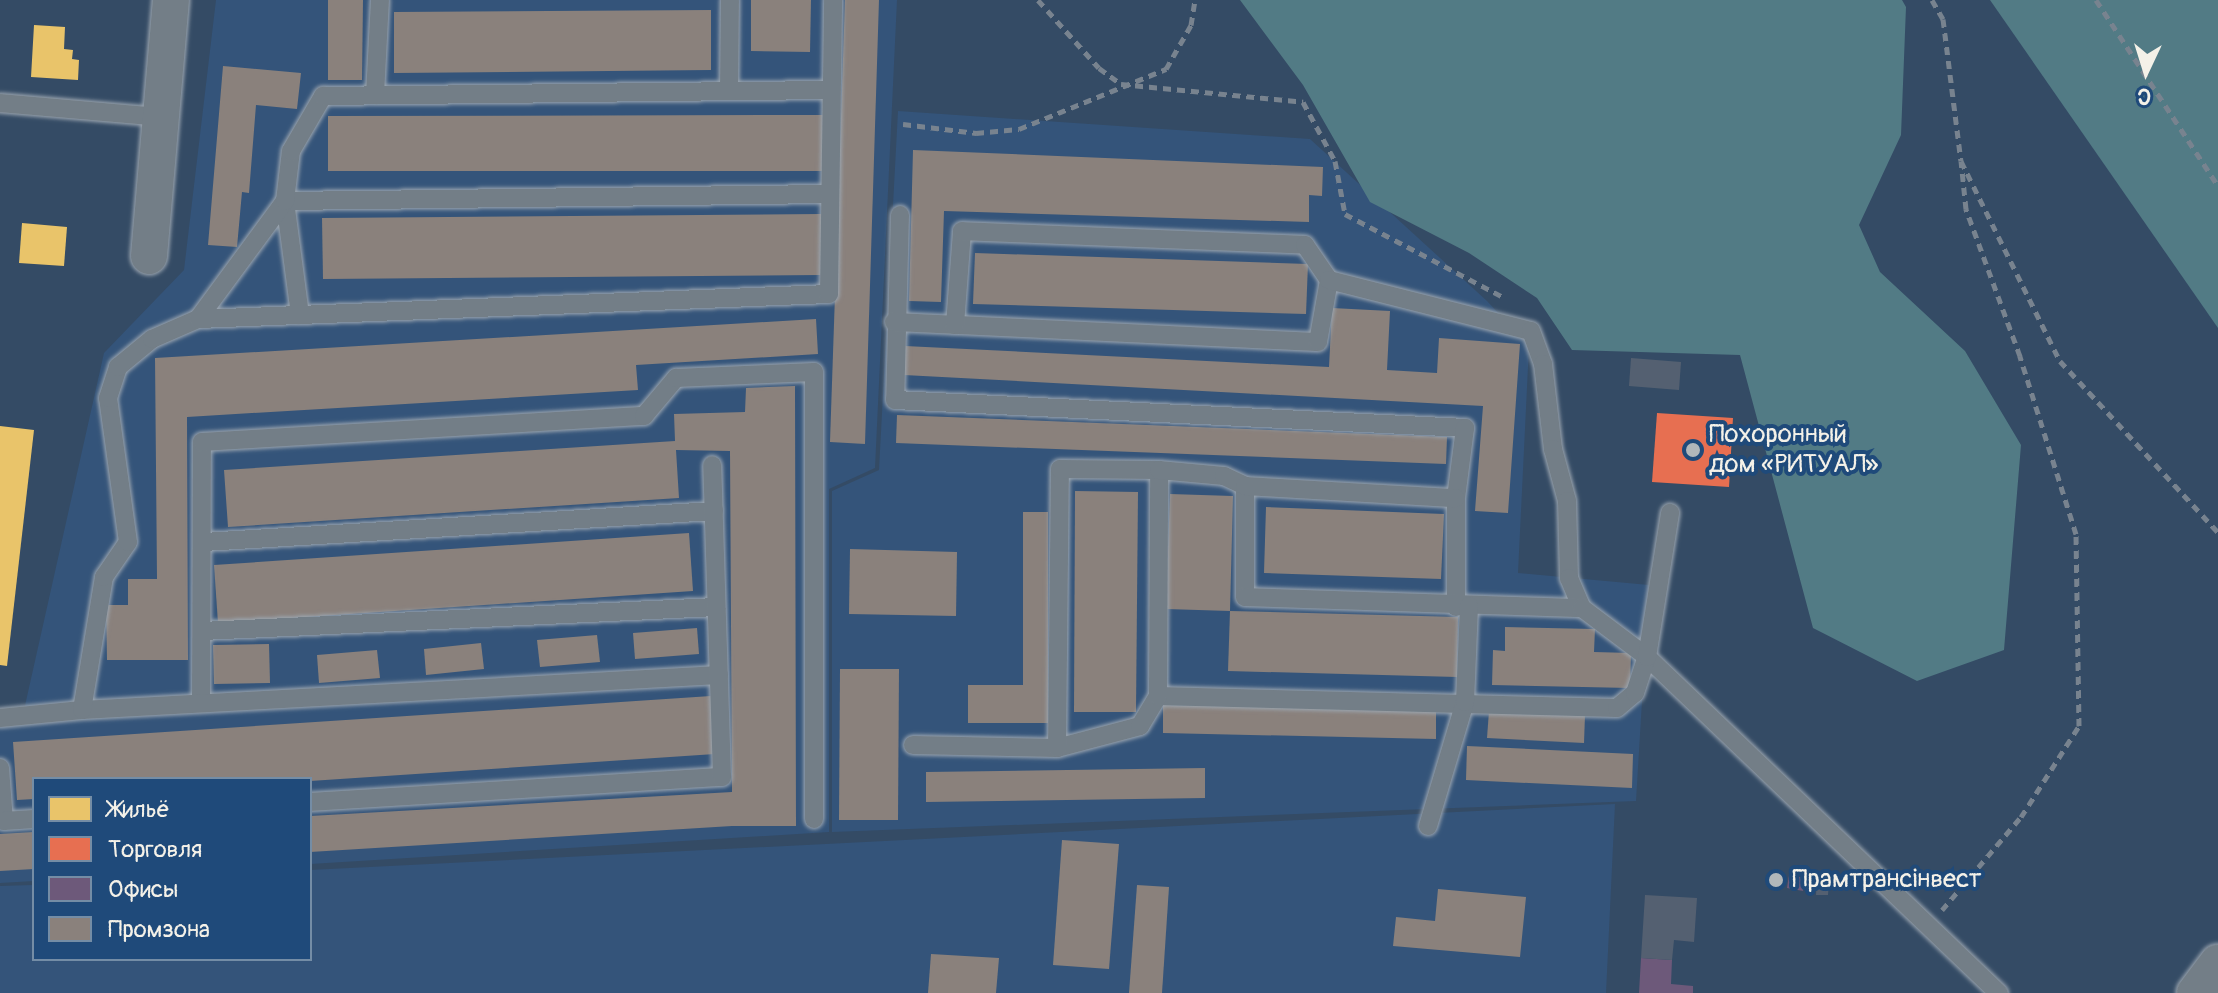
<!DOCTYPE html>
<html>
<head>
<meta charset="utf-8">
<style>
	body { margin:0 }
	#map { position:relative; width:2218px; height:993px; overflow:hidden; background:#344b65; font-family:Pangolin,sans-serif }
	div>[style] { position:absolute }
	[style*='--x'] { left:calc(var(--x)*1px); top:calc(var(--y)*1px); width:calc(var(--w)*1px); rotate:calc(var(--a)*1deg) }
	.built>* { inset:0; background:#34547a }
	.green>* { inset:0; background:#527b85 }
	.homes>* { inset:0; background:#e9c46a }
	.shops>* { inset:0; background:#e76f51 }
	.offices>* { inset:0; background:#6d597a }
	.industry>* { inset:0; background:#8a817c }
	.building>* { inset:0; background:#546071 }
	.path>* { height:5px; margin-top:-2.5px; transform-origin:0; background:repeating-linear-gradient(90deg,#78838f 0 8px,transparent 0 14px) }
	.roads { filter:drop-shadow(0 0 2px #9ba5af) drop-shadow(0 0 2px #9ba5af) }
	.service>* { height:18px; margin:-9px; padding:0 9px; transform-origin:9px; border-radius:9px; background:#737e87 }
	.minor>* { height:36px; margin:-18px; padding:0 18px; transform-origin:18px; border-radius:18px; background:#737e87 }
	.dots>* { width:22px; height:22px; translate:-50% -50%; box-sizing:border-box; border:4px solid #1f4a7a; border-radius:50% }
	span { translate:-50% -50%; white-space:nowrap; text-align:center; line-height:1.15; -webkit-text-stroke:8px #1f4a7a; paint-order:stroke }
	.poi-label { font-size:26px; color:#f4f1e8 }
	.left { translate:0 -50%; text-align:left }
	.legend { position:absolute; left:32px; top:777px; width:280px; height:184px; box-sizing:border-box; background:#1f4a7a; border:2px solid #748da6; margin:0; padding:10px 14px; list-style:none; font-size:24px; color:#f4f1e8 }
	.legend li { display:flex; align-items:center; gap:16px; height:40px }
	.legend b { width:40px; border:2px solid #748da6 }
	.north { position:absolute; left:2106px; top:32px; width:80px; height:80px; -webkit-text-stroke:6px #1f4a7a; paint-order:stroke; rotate:184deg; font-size:22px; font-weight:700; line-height:32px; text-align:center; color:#f4f1e8 }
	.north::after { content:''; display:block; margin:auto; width:28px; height:36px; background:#f4f1e8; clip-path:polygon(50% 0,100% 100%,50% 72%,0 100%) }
</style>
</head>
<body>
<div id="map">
	<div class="built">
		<div style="clip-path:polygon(216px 0,897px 0,875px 468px,829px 489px,829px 832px,310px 864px,310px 779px,34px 779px,34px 881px,0 883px,0 713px,24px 710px,104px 353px,184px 270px)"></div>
		<div style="clip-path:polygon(898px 111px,1310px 139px,1487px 301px,1529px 346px,1518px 573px,1649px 585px,1636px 801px,832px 832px,832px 491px,879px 470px)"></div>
		<div style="clip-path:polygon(1615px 804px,1606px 993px,0 993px,0 886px,34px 885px,34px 959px,310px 959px,310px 870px)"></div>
	</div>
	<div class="green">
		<div style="clip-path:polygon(1240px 0,1902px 0,1906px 7px,1901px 135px,1859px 225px,1880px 272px,1965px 351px,2021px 445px,2004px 650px,1917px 681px,1813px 628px,1740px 355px,1572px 350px,1537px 298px,1469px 253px,1370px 202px,1303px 85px)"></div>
		<div style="clip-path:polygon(1990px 0,2218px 0,2218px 328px)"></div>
	</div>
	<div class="homes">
		<div style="clip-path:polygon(34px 25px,65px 27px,64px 49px,73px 50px,72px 59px,79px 60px,78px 80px,31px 77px)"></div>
		<div style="clip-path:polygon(22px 223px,67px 227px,64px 266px,19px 263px)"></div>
		<div style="clip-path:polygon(0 426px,34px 430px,7px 666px,0 665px)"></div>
	</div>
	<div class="shops">
		<div style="clip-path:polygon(1657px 413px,1733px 418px,1729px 487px,1652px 482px)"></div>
	</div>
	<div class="offices">
		<div style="clip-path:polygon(1769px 872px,1784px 873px,1783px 888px,1768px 887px)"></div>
		<div style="clip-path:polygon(1789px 875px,1805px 878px,1803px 891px,1787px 888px)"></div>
		<div style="clip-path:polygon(1641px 958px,1672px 960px,1671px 984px,1693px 986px,1693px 993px,1639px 993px)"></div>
	</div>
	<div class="industry">
		<div style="clip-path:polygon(328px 0,363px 0,362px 80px,328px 80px)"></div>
		<div style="clip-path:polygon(751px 0,811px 0,810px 52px,751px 51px)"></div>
		<div style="clip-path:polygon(845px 0,879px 0,865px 444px,830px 442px)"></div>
		<div style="clip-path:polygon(711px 10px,711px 70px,394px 73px,394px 12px)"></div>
		<div style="clip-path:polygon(223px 66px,301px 73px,297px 109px,256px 105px,249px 193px,242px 192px,237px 247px,208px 245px)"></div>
		<div style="clip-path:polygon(823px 115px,823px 171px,328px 171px,328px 116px)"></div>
		<div style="clip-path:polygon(913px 150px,1323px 167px,1322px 196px,1309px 195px,1309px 222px,944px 211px,941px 302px,909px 301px)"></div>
		<div style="clip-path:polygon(821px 214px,821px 275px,323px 279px,322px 218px)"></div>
		<div style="clip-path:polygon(975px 253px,1308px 264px,1306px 314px,973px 304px)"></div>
		<div style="clip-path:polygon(1332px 308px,1390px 311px,1387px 370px,1437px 373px,1439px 338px,1520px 344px,1508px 513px,1475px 511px,1483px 406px,904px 375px,905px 346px,1329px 367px)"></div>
		<div style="clip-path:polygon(816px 319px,818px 354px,636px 365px,638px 390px,187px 417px,188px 660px,107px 660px,106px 605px,128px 605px,128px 579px,157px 579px,155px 358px)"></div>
		<div style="clip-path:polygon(795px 386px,796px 826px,732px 826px,310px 852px,310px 816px,732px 792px,730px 451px,676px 450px,679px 498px,228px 527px,224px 470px,675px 441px,674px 414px,745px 412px,746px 388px)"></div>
		<div style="clip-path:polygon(897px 415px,1447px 437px,1446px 464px,896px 443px)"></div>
		<div style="clip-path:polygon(1075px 491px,1138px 492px,1136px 712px,1074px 712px)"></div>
		<div style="clip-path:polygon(1170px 494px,1233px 496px,1230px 611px,1166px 609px)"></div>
		<div style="clip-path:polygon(1266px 507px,1444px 514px,1441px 579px,1264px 573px)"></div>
		<div style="clip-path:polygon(1023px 512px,1048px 512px,1048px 723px,968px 723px,968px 685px,1023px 685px)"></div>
		<div style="clip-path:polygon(689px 533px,693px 591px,218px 623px,214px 565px)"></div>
		<div style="clip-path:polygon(850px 549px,957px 552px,956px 616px,849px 614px)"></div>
		<div style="clip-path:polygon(1230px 611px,1458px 617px,1457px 677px,1228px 671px)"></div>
		<div style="clip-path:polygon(1505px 627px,1595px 629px,1594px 652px,1631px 653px,1630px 688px,1492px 685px,1493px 650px,1505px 651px)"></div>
		<div style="clip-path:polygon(697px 628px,699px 654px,635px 659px,633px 633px)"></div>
		<div style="clip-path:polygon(597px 635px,600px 662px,540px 667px,537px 640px)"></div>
		<div style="clip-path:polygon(481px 643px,484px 669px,426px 675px,424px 649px)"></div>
		<div style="clip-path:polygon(269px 644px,270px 683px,214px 684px,213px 645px)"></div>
		<div style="clip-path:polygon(377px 650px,380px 678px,319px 683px,317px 655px)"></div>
		<div style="clip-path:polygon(840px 669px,899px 669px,898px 820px,839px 820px)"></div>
		<div style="clip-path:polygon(711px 696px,715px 754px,310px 781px,34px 779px,34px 799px,17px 800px,13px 742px)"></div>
		<div style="clip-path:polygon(1163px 705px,1436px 710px,1436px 739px,1163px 733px)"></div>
		<div style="clip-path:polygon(1489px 711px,1585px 715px,1584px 743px,1487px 738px)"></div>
		<div style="clip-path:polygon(1467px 746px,1633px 754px,1632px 788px,1466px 780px)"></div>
		<div style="clip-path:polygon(1205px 768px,1205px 798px,926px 802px,926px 772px)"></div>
		<div style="clip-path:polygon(34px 832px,34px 869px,0 871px,0 834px)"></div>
		<div style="clip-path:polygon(1062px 840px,1119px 844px,1109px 969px,1053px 965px)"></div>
		<div style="clip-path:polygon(1137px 885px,1169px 887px,1162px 993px,1129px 993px)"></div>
		<div style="clip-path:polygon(1438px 889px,1526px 897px,1520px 957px,1393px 946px,1396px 917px,1435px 921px)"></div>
		<div style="clip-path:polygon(931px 954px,999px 958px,996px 993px,928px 993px)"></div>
	</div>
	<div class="building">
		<div style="clip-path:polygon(1631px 358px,1681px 362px,1679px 390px,1629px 386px)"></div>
		<div style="clip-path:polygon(1817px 880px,1829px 881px,1828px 895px,1816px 895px)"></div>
		<div style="clip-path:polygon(1645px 895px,1697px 898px,1694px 942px,1674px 940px,1672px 960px,1641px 958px)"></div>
	</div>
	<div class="path">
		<div style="--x:1038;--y:0;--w:91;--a:48.1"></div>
		<div style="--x:1099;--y:68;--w:27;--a:36"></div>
		<div style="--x:1121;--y:84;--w:183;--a:5.6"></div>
		<div style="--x:1303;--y:102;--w:67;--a:61.5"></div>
		<div style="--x:1335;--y:161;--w:54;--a:79.3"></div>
		<div style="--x:1345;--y:214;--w:181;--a:27.7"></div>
		<div style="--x:1932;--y:0;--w:22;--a:60"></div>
		<div style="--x:1943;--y:19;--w:143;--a:82.8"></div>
		<div style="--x:1961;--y:161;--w:223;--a:63.7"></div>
		<div style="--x:2060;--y:361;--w:233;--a:47.3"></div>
		<div style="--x:2096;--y:0;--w:222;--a:56.7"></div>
		<div style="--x:903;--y:124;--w:74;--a:7"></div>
		<div style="--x:976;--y:133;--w:43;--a:-5.3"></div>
		<div style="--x:1019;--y:129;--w:159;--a:-22.2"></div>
		<div style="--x:1166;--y:69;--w:51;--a:-60.4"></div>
		<div style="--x:1191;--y:25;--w:25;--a:-81"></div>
		<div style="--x:1942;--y:910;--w:122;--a:-49.7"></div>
		<div style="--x:2021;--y:817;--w:108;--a:-57.5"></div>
		<div style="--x:2079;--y:726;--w:192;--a:-90.9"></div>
		<div style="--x:2076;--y:534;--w:187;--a:-107.5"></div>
		<div style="--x:2020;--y:356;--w:157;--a:-110.2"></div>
		<div style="--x:1966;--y:209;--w:48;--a:-95.9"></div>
	</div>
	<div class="roads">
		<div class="service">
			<div style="--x:729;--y:90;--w:90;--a:-89.4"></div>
			<div style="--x:375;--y:95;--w:95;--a:-87"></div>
			<div style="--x:0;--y:103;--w:162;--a:5"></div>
			<div style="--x:900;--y:215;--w:185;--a:91.5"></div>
			<div style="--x:895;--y:400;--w:571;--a:2.81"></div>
			<div style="--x:1465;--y:428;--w:71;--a:97.3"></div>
			<div style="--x:1456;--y:498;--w:109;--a:90"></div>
			<div style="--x:300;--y:315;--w:115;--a:-97.5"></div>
			<div style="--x:285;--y:201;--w:545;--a:-0.74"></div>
			<div style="--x:198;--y:319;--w:147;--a:-53.6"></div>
			<div style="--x:285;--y:201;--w:50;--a:-83.2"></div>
			<div style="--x:291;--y:151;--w:64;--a:-59.8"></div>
			<div style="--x:323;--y:96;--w:508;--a:-0.68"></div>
			<div style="--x:894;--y:322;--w:424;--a:2.7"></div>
			<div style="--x:1318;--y:342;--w:63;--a:-79.9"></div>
			<div style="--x:955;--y:325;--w:94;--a:-85.7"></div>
			<div style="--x:962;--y:231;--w:343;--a:2.3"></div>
			<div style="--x:1305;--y:245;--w:42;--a:55.6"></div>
			<div style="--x:1329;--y:280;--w:208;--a:14.2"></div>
			<div style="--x:1531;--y:331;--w:35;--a:70"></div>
			<div style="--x:1543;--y:364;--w:86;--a:83.3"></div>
			<div style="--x:1553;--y:449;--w:54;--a:74.9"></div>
			<div style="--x:1567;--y:501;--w:77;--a:88.5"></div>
			<div style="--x:1569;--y:578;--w:33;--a:67"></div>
			<div style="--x:1245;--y:486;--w:111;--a:90"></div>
			<div style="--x:1245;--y:597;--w:337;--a:1.9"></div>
			<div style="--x:1582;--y:608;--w:81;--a:37"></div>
			<div style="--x:1647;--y:657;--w:487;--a:43.7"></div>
			<div style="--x:204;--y:542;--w:511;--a:-3.48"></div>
			<div style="--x:202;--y:631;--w:515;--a:-2.67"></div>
			<div style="--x:1158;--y:696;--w:459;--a:1.5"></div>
			<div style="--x:1617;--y:708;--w:23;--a:-40"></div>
			<div style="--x:1635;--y:693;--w:38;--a:-72"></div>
			<div style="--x:1647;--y:657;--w:146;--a:-80.9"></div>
			<div style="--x:201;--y:703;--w:261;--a:-89.8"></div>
			<div style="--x:202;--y:442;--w:443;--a:-3.4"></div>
			<div style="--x:644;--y:416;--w:50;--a:-49.9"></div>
			<div style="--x:676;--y:378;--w:138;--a:-2.5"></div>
			<div style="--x:814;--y:372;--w:447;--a:90"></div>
			<div style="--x:82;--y:710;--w:638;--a:-3.14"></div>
			<div style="--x:0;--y:718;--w:82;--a:-5.6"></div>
			<div style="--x:82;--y:710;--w:135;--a:-80.6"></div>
			<div style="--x:104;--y:577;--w:42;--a:-55.6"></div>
			<div style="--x:128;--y:542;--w:145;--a:-97.9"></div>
			<div style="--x:108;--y:398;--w:33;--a:-72"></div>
			<div style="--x:118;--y:367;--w:44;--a:-39.5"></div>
			<div style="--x:152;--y:339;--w:50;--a:-23.5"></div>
			<div style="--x:198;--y:319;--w:631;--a:-2.27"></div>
			<div style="--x:829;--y:294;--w:294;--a:-89.2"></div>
			<div style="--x:913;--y:745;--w:144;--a:1.2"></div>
			<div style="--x:1057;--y:748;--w:86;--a:-14.8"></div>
			<div style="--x:1140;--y:726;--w:35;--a:-59"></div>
			<div style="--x:1158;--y:696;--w:226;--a:-89.7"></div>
			<div style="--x:1057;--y:748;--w:279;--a:-89.4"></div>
			<div style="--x:1060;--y:469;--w:99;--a:0.6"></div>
			<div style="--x:1159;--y:470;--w:65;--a:5.3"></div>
			<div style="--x:1224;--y:476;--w:23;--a:25"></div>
			<div style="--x:1245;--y:486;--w:211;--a:3.3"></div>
			<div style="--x:0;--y:768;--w:53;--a:85.7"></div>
			<div style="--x:4;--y:821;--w:30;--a:-4"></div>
			<div style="--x:310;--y:802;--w:413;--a:-3.5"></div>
			<div style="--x:722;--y:777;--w:312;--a:-91.8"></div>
			<div style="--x:1428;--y:826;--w:129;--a:-73.4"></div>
			<div style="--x:1465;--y:702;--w:96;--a:-87.6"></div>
		</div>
		<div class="minor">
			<div style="--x:149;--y:256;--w:257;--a:-85.1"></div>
			<div style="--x:2195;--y:993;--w:38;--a:-53"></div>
		</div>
	</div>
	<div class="dots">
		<div style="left:1693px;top:450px;background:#b1b7ba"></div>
		<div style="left:1776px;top:880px;background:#b1b7ba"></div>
	</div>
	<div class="poi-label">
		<span class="left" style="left:1709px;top:450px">Похоронный<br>дом «РИТУАЛ»</span>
		<span class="left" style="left:1792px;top:880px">Прамтрансінвест</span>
	</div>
	<ul class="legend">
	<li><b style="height:22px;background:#e9c46a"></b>Жильё</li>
	<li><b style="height:22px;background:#e76f51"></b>Торговля</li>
	<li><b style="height:22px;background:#6d597a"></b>Офисы</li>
	<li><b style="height:22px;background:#8a817c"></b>Промзона</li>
	</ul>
	<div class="north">С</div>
</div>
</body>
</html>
